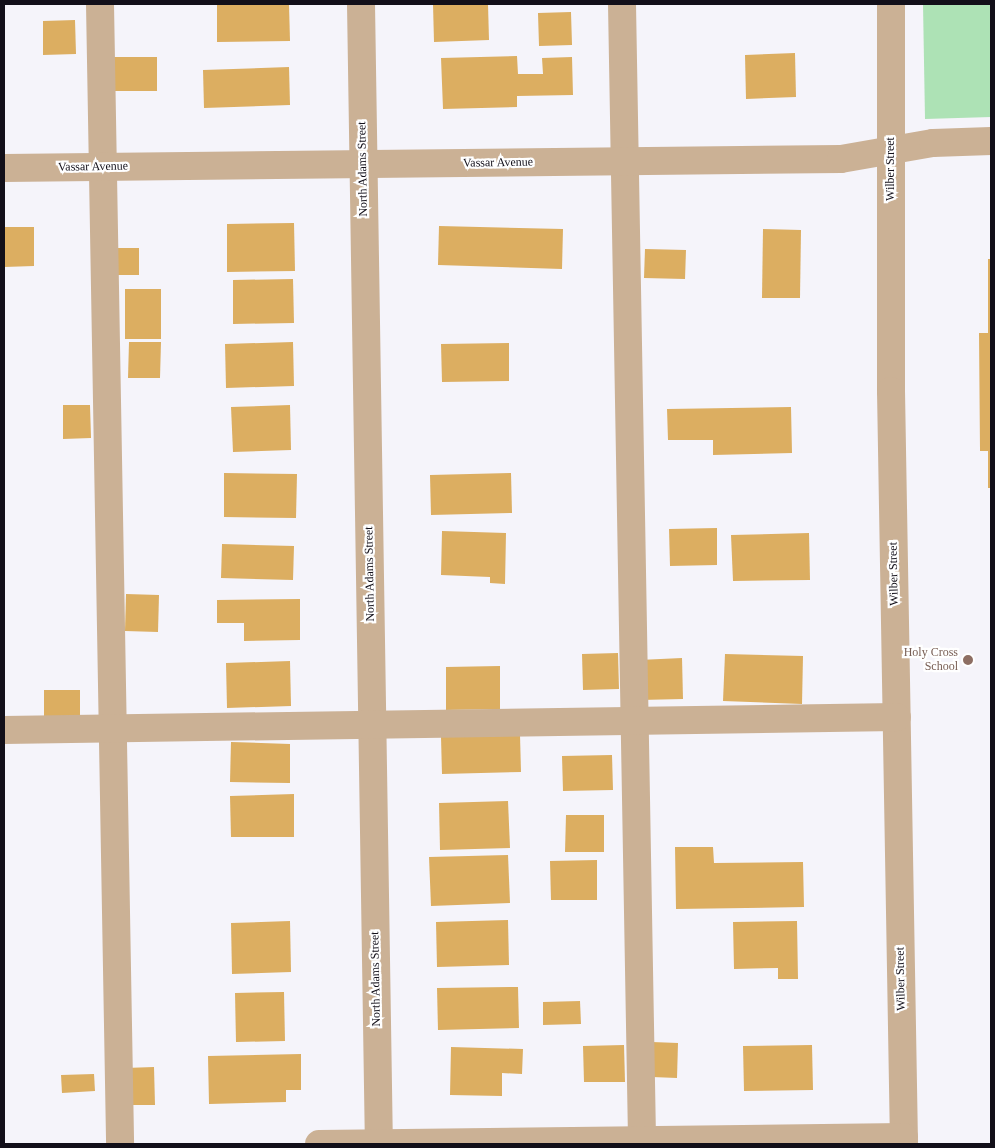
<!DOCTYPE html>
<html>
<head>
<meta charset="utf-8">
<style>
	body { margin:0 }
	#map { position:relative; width:995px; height:1148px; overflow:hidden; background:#f5f4fa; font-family:Georgia,serif }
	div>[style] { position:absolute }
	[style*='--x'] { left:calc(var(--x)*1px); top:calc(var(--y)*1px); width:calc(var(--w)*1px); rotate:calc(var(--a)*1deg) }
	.green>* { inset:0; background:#ade2b5 }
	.building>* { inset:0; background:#dcae61 }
	.minor>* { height:28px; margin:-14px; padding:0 14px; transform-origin:14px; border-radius:14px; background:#cbb195 }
	.dots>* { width:14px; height:14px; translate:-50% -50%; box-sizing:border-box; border:2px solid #fff; border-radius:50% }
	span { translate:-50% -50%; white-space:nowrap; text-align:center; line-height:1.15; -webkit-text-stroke:4.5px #fff; paint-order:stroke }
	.street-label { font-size:12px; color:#120f19 }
	.education-label { font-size:12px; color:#785e54 }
	.right { translate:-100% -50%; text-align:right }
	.frame { position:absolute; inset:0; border:5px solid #120f19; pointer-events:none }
</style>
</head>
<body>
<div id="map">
	<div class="green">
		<div style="clip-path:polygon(923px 4px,991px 4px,991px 117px,925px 119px)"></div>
	</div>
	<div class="building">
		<div style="clip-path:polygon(217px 4px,289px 4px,290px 41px,217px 42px)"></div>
		<div style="clip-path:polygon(433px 4px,488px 4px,489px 40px,434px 42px)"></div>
		<div style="clip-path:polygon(571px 12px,572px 45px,539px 46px,538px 13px)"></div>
		<div style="clip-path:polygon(75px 20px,76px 54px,43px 55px,43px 21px)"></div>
		<div style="clip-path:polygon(795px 53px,796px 97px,746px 99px,745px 55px)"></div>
		<div style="clip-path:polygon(517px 56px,518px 74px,543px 74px,542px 58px,572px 57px,573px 95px,517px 96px,517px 107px,443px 109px,441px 58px)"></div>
		<div style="clip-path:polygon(112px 57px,157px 57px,157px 91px,112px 91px)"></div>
		<div style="clip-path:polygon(289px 67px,290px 105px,204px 108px,203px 70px)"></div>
		<div style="clip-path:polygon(294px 223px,295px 271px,227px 272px,227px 224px)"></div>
		<div style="clip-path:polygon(439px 226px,563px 229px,562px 269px,438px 265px)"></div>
		<div style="clip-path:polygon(4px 227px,34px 227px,34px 266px,4px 267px)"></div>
		<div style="clip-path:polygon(763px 229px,801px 230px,800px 298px,762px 298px)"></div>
		<div style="clip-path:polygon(113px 248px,139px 248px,139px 275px,113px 275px)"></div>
		<div style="clip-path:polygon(645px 249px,686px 250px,685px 279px,644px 278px)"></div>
		<div style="clip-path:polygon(988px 259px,991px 259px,991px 488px,988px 488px,988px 451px,980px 451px,979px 333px,988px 333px)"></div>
		<div style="clip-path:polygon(293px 279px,294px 323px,233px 324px,233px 280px)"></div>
		<div style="clip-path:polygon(125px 289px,161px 289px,161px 339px,125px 339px)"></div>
		<div style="clip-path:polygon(129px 342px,161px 342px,160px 378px,128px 378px)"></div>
		<div style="clip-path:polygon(293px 342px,294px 386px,226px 388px,225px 344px)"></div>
		<div style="clip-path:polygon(509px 343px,509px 381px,442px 382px,441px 344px)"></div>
		<div style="clip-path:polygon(63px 405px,90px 405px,91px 438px,63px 439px)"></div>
		<div style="clip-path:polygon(290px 405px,291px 450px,233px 452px,231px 407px)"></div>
		<div style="clip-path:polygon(791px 407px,792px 453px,713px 455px,713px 440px,668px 440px,667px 409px)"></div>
		<div style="clip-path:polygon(224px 473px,297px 474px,296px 518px,224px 517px)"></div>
		<div style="clip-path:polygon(511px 473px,512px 513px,431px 515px,430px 475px)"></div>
		<div style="clip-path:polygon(717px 528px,717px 565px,670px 566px,669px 529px)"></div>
		<div style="clip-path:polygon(442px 531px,506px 533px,505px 584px,490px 583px,490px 577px,441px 575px)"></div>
		<div style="clip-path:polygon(809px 533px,810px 580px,733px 581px,731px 535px)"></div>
		<div style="clip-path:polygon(222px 544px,294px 546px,293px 580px,221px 578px)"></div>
		<div style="clip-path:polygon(126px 594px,159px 595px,158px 632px,125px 631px)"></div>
		<div style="clip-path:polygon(300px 599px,300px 640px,244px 641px,244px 623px,217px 623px,217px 600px)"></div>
		<div style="clip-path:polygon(618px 653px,619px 689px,583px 690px,582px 654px)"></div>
		<div style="clip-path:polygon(725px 654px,803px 656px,802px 704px,723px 701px)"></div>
		<div style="clip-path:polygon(682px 658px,683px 699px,640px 700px,639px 660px)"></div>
		<div style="clip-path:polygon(290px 661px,291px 706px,227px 708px,226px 663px)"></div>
		<div style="clip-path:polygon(500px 666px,500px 709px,446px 710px,446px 667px)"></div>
		<div style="clip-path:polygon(44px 690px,80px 690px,80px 717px,44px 718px)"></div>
		<div style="clip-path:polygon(520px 735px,521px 772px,442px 774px,441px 737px)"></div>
		<div style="clip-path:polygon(231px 742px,290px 744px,290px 783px,230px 782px)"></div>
		<div style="clip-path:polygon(612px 755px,613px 790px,563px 791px,562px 756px)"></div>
		<div style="clip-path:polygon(294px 794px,294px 837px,231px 837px,230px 796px)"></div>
		<div style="clip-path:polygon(508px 801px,510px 848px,440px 850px,439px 803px)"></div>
		<div style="clip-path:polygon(566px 815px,604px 815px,604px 852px,565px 852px)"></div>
		<div style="clip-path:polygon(675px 847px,713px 847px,714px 863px,803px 862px,804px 907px,676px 909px)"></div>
		<div style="clip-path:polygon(508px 855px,510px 903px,431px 906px,429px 857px)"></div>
		<div style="clip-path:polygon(597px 860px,597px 900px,551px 900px,550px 861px)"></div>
		<div style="clip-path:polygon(508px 920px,509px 965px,437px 967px,436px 922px)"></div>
		<div style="clip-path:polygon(290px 921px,291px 972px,232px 974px,231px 923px)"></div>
		<div style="clip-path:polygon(797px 921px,798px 979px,778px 979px,778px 968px,734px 969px,733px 922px)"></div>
		<div style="clip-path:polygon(518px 987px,519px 1028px,438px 1030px,437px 988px)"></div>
		<div style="clip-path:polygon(284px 992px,285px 1041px,236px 1042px,235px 993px)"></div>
		<div style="clip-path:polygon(580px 1001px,581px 1024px,543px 1025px,543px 1002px)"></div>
		<div style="clip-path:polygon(652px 1042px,678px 1043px,677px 1078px,652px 1077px)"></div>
		<div style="clip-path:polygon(624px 1045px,625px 1082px,584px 1082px,583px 1046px)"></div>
		<div style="clip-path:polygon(812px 1045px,813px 1090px,744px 1091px,743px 1046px)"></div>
		<div style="clip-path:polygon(451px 1047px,523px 1049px,522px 1074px,502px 1073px,502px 1096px,450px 1095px)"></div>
		<div style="clip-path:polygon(301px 1054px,301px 1090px,286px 1090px,286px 1102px,209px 1104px,208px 1056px)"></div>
		<div style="clip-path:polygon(154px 1067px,155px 1105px,126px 1105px,125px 1068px)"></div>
		<div style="clip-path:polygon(94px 1074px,95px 1091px,62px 1093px,61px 1075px)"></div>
	</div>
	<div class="minor">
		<div style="--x:100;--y:4;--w:1140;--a:88.99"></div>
		<div style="--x:361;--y:4;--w:1140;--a:89.1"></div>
		<div style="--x:622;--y:4;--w:1140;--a:88.99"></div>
		<div style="--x:891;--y:4;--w:387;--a:90"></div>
		<div style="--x:891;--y:391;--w:753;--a:89.01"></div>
		<div style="--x:4;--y:168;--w:837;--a:-0.62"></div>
		<div style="--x:841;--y:159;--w:93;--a:-9.9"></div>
		<div style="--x:933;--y:143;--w:58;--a:-2"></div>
		<div style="--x:4;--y:730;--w:893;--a:-0.83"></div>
		<div style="--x:319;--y:1144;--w:585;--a:-0.69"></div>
	</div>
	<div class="dots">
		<div style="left:968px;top:660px;background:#8d6e63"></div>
	</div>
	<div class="street-label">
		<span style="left:498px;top:163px;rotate:-1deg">Vassar Avenue</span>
		<span style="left:93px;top:167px;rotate:-1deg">Vassar Avenue</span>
		<span style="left:363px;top:169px;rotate:-91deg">North Adams Street</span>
		<span style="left:891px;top:169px;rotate:-90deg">Wilber Street</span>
		<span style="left:370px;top:574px;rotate:-91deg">North Adams Street</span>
		<span style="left:894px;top:574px;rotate:-91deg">Wilber Street</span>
		<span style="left:376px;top:979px;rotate:-91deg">North Adams Street</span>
		<span style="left:901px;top:979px;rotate:-91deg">Wilber Street</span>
	</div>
	<div class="education-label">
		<span class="right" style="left:958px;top:660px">Holy Cross<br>School</span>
	</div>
	<div class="frame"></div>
</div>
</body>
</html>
